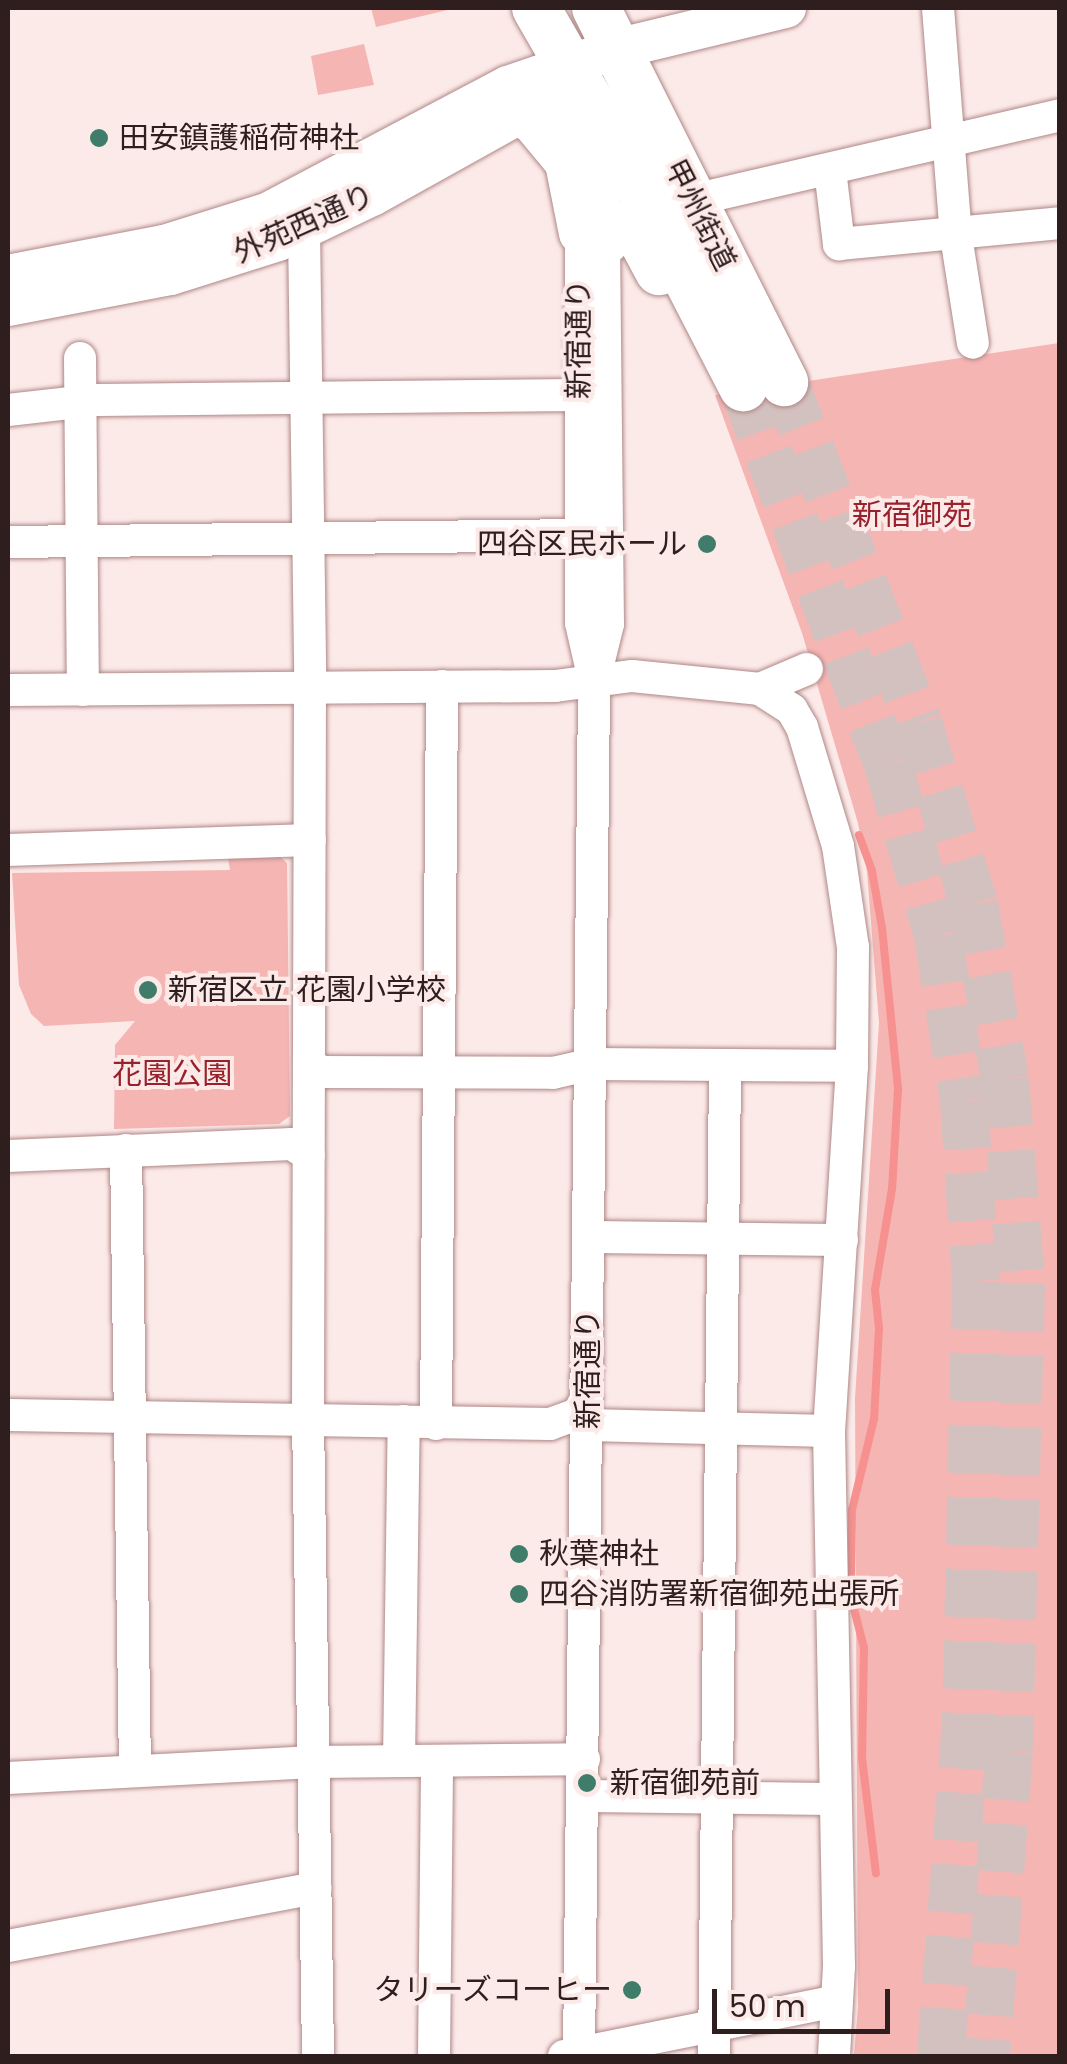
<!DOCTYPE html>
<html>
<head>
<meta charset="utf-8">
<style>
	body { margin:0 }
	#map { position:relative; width:1067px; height:2064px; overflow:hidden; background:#fceae9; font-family:Poppins,"Noto Sans JP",sans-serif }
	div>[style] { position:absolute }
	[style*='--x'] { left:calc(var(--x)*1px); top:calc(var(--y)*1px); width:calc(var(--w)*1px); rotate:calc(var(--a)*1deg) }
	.green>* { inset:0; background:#f5b5b3 }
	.stream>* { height:8px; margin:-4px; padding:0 4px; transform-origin:4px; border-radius:4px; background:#f6918f }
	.highway-tunnel>* { height:48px; margin-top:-24px; transform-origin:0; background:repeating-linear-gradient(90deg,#d3c1c0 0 48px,transparent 0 72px) }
	.roads { filter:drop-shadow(0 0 2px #af8786) drop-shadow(0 0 2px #af8786) }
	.minor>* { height:32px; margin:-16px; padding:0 16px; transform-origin:16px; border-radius:16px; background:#fff }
	.major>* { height:40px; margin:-20px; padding:0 20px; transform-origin:20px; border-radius:20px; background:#fff }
	.highway>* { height:48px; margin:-24px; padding:0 24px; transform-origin:24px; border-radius:24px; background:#fff }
	.dots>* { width:28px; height:28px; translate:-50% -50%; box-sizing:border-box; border:5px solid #fceae9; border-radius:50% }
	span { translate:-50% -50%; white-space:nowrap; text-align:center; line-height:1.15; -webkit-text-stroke:8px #fceae9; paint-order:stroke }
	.poi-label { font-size:30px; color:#2e1f1e }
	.left { translate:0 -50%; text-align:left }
	.right { translate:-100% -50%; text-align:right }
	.street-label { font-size:30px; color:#2e1f1e }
	.park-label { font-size:30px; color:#98212c }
	.frame { position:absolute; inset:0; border:10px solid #2e1f1e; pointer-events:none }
	.scale { position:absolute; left:712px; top:1989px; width:178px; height:45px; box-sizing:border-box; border:5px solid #2e1f1e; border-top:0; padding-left:12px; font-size:30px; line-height:35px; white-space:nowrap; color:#2e1f1e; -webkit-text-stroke:8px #fceae9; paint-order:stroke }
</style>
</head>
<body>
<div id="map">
	<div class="green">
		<div style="clip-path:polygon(371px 8px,456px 8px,376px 27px)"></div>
		<div style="clip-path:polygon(364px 44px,374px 85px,318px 95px,311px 56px)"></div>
		<div style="clip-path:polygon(1059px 343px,1059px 2056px,854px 2056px,858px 2007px,855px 1398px,879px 1023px,867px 872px,858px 823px,802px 633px,715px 395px)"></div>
		<div style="clip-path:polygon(280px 857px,287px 863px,290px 1116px,279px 1124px,114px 1129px,115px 1045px,135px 1021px,44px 1026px,31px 1014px,19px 985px,12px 873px,230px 870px,228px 858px)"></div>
	</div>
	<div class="stream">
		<div style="--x:859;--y:835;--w:38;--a:70"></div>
		<div style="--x:872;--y:871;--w:58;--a:80"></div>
		<div style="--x:882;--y:928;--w:162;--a:84.3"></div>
		<div style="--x:898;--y:1089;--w:100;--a:93.4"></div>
		<div style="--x:892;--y:1189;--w:102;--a:99.6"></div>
		<div style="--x:875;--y:1290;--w:38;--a:84"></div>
		<div style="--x:879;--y:1328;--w:91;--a:93.1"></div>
		<div style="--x:874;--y:1419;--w:94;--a:103.6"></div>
		<div style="--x:852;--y:1510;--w:87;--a:90.7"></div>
		<div style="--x:851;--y:1597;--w:53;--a:75.7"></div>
		<div style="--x:864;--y:1648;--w:110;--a:91"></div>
		<div style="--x:862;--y:1758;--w:116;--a:83.1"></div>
	</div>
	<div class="highway-tunnel">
		<div style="--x:784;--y:382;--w:366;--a:68.5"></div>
		<div style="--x:918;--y:723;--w:189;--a:72.8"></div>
		<div style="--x:974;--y:904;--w:178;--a:80"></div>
		<div style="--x:1005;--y:1079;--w:205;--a:85.5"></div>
		<div style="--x:1021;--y:1283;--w:469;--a:91.5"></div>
		<div style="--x:1009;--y:1752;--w:305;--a:94.3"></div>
		<div style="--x:743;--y:387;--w:405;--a:69"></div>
		<div style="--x:888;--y:765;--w:178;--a:73.7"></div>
		<div style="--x:938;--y:936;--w:167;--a:81"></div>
		<div style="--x:964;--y:1101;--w:180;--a:86.2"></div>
		<div style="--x:976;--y:1281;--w:440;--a:91.3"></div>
		<div style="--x:966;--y:1721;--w:336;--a:94.3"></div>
	</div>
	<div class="roads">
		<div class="minor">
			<div style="--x:938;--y:8;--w:229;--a:85.5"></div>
			<div style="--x:956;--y:236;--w:108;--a:81"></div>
			<div style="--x:567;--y:66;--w:41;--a:95.6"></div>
			<div style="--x:563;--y:107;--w:47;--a:70"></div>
			<div style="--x:579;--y:151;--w:30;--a:86"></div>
			<div style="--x:581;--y:181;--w:442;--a:90"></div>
			<div style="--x:581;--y:623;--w:54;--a:77.2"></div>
			<div style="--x:830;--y:170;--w:75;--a:83.1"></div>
			<div style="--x:839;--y:244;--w:222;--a:-5.4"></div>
			<div style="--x:693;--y:200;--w:377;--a:-13"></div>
			<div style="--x:304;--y:230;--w:457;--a:89.2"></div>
			<div style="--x:310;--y:687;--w:731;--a:90.16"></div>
			<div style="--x:308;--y:1418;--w:638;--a:89.1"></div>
			<div style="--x:80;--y:358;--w:332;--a:89.5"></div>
			<div style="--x:8;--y:410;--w:90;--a:-6.4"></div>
			<div style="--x:97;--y:400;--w:482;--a:-0.6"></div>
			<div style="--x:8;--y:542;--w:572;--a:-0.7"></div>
			<div style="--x:760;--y:689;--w:51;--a:-23.1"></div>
			<div style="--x:8;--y:690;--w:547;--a:-0.42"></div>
			<div style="--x:555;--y:686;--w:78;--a:-7.4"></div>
			<div style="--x:632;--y:676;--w:129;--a:5.8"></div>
			<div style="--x:760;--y:689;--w:38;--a:33"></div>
			<div style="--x:792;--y:710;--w:20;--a:60"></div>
			<div style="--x:802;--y:727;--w:124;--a:73.2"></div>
			<div style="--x:838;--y:846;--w:102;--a:81.6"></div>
			<div style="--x:853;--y:947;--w:119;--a:90.5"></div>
			<div style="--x:852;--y:1066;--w:366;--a:93.6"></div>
			<div style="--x:829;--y:1431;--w:535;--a:88.93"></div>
			<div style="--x:839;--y:1966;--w:90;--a:93.2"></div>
			<div style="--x:8;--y:850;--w:302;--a:-1.9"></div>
			<div style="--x:309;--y:1062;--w:15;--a:42"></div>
			<div style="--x:320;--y:1072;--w:233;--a:0.2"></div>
			<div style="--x:553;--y:1073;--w:39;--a:-13"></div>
			<div style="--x:591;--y:1064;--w:261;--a:0.4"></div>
			<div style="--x:126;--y:1150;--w:620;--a:89.17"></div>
			<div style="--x:8;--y:1156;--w:284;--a:-2.4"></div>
			<div style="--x:292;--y:1144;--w:20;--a:33"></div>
			<div style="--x:589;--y:1237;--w:253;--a:0.7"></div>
			<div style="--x:8;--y:1415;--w:542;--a:0.95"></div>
			<div style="--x:550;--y:1424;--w:30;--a:-20"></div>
			<div style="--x:578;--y:1414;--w:19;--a:-62"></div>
			<div style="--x:436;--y:1424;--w:738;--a:-89.53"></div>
			<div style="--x:588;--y:1425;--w:241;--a:1.4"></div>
			<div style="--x:399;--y:1761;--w:340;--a:-89.2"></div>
			<div style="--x:8;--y:1778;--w:306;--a:-3"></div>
			<div style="--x:314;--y:1762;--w:270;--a:-0.6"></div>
			<div style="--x:584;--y:1796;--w:250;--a:0.7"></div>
			<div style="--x:8;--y:1946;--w:313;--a:-10.7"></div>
			<div style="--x:434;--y:2056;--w:295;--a:-89.4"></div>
			<div style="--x:564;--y:2056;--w:278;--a:-11.4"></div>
			<div style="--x:579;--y:2056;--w:1375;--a:-89.37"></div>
			<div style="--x:594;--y:681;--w:59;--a:-76.2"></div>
			<div style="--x:608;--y:624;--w:497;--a:-90.6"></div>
			<div style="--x:714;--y:2056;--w:991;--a:-89.36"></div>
		</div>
		<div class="major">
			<div style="--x:516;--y:116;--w:16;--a:22"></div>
			<div style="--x:531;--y:122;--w:53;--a:50.3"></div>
			<div style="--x:565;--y:163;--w:72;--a:78.8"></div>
			<div style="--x:8;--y:275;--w:159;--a:-10.9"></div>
			<div style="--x:164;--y:245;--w:108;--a:-17.3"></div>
			<div style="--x:267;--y:213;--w:272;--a:-27.8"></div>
			<div style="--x:508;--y:86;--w:114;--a:-18.9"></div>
			<div style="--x:616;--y:49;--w:175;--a:-13.6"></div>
			<div style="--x:8;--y:306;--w:166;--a:-10.8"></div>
			<div style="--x:171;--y:275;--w:112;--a:-17.6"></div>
			<div style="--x:278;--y:241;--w:104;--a:-25.6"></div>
			<div style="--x:372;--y:196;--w:165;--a:-29.1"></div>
			<div style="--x:516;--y:116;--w:58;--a:-45"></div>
		</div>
		<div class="highway">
			<div style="--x:536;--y:8;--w:220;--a:60.1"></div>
			<div style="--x:646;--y:199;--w:212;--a:62.7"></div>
			<div style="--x:596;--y:8;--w:419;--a:63.3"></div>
			<div style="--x:606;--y:240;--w:18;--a:-52"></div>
			<div style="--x:617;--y:226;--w:19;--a:6"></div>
			<div style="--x:636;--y:228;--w:49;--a:61.9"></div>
		</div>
	</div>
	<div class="dots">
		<div style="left:99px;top:138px;background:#3f7d6a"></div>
		<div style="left:707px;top:544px;background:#3f7d6a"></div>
		<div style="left:148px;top:990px;background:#3f7d6a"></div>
		<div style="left:519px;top:1554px;background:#3f7d6a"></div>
		<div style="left:519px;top:1594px;background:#3f7d6a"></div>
		<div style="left:587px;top:1783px;background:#3f7d6a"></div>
		<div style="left:632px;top:1990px;background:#3f7d6a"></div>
	</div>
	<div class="poi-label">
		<span class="left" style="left:119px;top:138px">田安鎮護稲荷神社</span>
		<span class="right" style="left:687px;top:544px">四谷区民ホール</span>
		<span class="left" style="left:168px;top:990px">新宿区立 花園小学校</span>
		<span class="left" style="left:539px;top:1554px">秋葉神社</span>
		<span class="left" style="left:539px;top:1594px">四谷消防署新宿御苑出張所</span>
		<span class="left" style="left:610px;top:1783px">新宿御苑前</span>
		<span class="right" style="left:612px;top:1990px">タリーズコーヒー</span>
	</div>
	<div class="street-label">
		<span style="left:700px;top:215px;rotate:63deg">甲州街道</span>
		<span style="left:304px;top:224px;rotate:-24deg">外苑西通り</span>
		<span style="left:579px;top:339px;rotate:-90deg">新宿通り</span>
		<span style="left:588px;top:1369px;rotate:-90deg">新宿通り</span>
	</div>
	<div class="park-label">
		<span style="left:912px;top:515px">新宿御苑</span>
		<span style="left:172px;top:1074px">花園公園</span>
	</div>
	<div class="frame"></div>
	<div class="scale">50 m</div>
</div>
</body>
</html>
